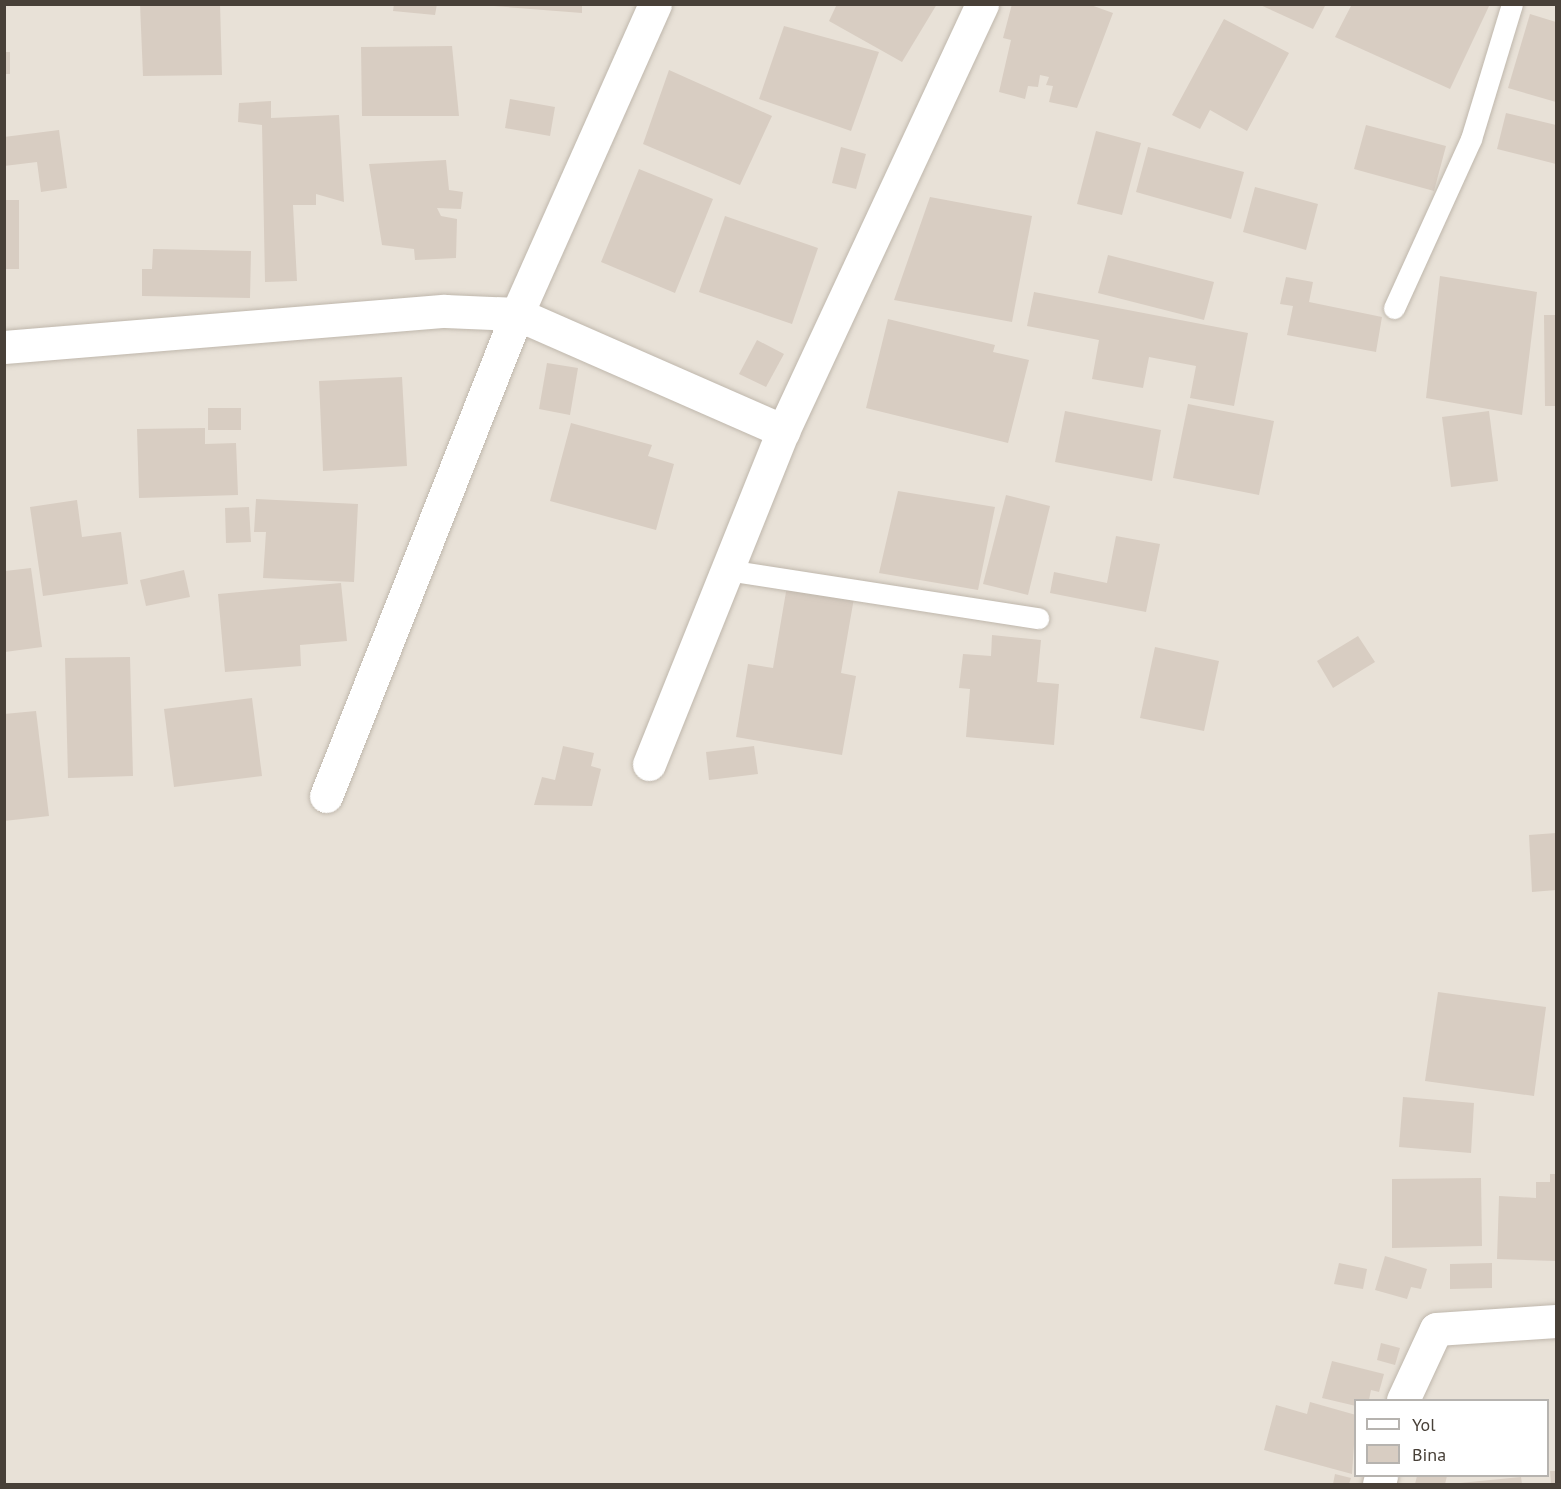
<!DOCTYPE html>
<html>
<head>
<meta charset="utf-8">
<style>
	body { margin:0 }
	#map { position:relative; width:1561px; height:1489px; overflow:hidden; background:#f4f0e9; font-family:"PT Sans",sans-serif }
	div>[style] { position:absolute }
	[style*='--x'] { left:calc(var(--x)*1px); top:calc(var(--y)*1px); width:calc(var(--w)*1px); rotate:calc(var(--a)*1deg) }
	.residential>* { inset:0; background:#e8e1d7 }
	.building>* { inset:0; background:#d8cdc2 }
	.roads { filter:drop-shadow(0 0 2px #bfb7ac) drop-shadow(0 0 2px #bfb7ac) }
	.lane>* { height:21px; margin:-10.5px; padding:0 10.5px; transform-origin:10.5px; border-radius:10.5px; background:#fff }
	.street>* { height:33px; margin:-16.5px; padding:0 16.5px; transform-origin:16.5px; border-radius:16.5px; background:#fff }
	span { translate:-50% -50%; white-space:nowrap; text-align:center; line-height:1.15; -webkit-text-stroke:5px #fff; paint-order:stroke }
	.frame { position:absolute; inset:0; border:6px solid #484038; pointer-events:none }
	.legend { position:absolute; left:1354px; top:1399px; width:195px; height:78px; box-sizing:border-box; background:#fff; border:2px solid #b6b3af; margin:0; padding:8px 10px; list-style:none; font-size:18px; color:#484038 }
	.legend li { display:flex; align-items:center; gap:12px; height:30px }
	.legend b { width:30px; border:2px solid #b6b3af }
</style>
</head>
<body>
<div id="map">
	<div class="residential">
		<div style="clip-path:polygon(evenodd,5px 5px,1556px 5px,1556px 1484px,5px 1484px,5px 5px,1356px 1400px,1548px 1400px,1548px 1476px,1356px 1476px,1356px 1400px)"></div>
	</div>
	<div class="building">
		<div style="clip-path:polygon(140px 4px,220px 4px,222px 75px,143px 76px)"></div>
		<div style="clip-path:polygon(394px 4px,437px 4px,435px 15px,393px 11px)"></div>
		<div style="clip-path:polygon(468px 4px,582px 4px,582px 13px)"></div>
		<div style="clip-path:polygon(837px 4px,937px 4px,902px 62px,829px 21px)"></div>
		<div style="clip-path:polygon(1012px 4px,1088px 4px,1113px 13px,1077px 108px,1049px 102px,1053px 86px,1046px 85px,1049px 77px,1040px 75px,1038px 87px,1028px 86px,1025px 99px,999px 92px,1011px 40px,1003px 38px)"></div>
		<div style="clip-path:polygon(1258px 4px,1326px 4px,1313px 29px)"></div>
		<div style="clip-path:polygon(1352px 4px,1490px 4px,1450px 89px,1335px 37px)"></div>
		<div style="clip-path:polygon(1530px 14px,1556px 22px,1556px 102px,1508px 88px)"></div>
		<div style="clip-path:polygon(1224px 19px,1289px 53px,1247px 131px,1210px 110px,1200px 129px,1172px 115px)"></div>
		<div style="clip-path:polygon(784px 26px,879px 52px,851px 131px,759px 99px)"></div>
		<div style="clip-path:polygon(452px 46px,459px 116px,362px 116px,361px 47px)"></div>
		<div style="clip-path:polygon(4px 52px,10px 52px,10px 74px,4px 74px)"></div>
		<div style="clip-path:polygon(669px 70px,772px 116px,740px 185px,643px 144px)"></div>
		<div style="clip-path:polygon(510px 99px,555px 107px,550px 136px,505px 128px)"></div>
		<div style="clip-path:polygon(271px 101px,271px 118px,339px 115px,344px 202px,316px 194px,316px 205px,293px 205px,297px 281px,265px 282px,262px 125px,238px 122px,239px 103px)"></div>
		<div style="clip-path:polygon(1506px 113px,1556px 125px,1556px 164px,1497px 149px)"></div>
		<div style="clip-path:polygon(1366px 125px,1446px 146px,1434px 191px,1354px 169px)"></div>
		<div style="clip-path:polygon(59px 130px,67px 188px,41px 192px,37px 162px,4px 166px,4px 137px)"></div>
		<div style="clip-path:polygon(1096px 131px,1141px 143px,1122px 215px,1077px 204px)"></div>
		<div style="clip-path:polygon(841px 147px,866px 154px,856px 189px,832px 183px)"></div>
		<div style="clip-path:polygon(1148px 147px,1244px 172px,1231px 219px,1136px 192px)"></div>
		<div style="clip-path:polygon(446px 160px,449px 190px,463px 192px,461px 209px,437px 208px,441px 216px,457px 219px,456px 258px,415px 260px,414px 249px,382px 245px,369px 164px)"></div>
		<div style="clip-path:polygon(639px 169px,713px 199px,675px 293px,601px 262px)"></div>
		<div style="clip-path:polygon(1255px 187px,1318px 204px,1306px 250px,1243px 232px)"></div>
		<div style="clip-path:polygon(930px 197px,1032px 216px,1012px 322px,894px 300px)"></div>
		<div style="clip-path:polygon(4px 200px,19px 200px,19px 269px,4px 269px)"></div>
		<div style="clip-path:polygon(725px 216px,818px 248px,792px 324px,699px 292px)"></div>
		<div style="clip-path:polygon(153px 249px,251px 251px,250px 298px,142px 296px,142px 269px,152px 269px)"></div>
		<div style="clip-path:polygon(1108px 255px,1214px 282px,1204px 320px,1098px 293px)"></div>
		<div style="clip-path:polygon(1440px 276px,1537px 292px,1522px 415px,1426px 398px)"></div>
		<div style="clip-path:polygon(1286px 277px,1313px 282px,1309px 302px,1382px 317px,1376px 352px,1287px 335px,1293px 306px,1280px 304px)"></div>
		<div style="clip-path:polygon(1034px 292px,1248px 333px,1234px 406px,1190px 398px,1196px 366px,1149px 357px,1143px 388px,1092px 379px,1099px 340px,1027px 326px)"></div>
		<div style="clip-path:polygon(1544px 315px,1556px 315px,1556px 406px,1545px 406px)"></div>
		<div style="clip-path:polygon(888px 319px,995px 345px,993px 352px,1029px 360px,1008px 443px,866px 408px)"></div>
		<div style="clip-path:polygon(757px 340px,784px 354px,766px 387px,739px 374px)"></div>
		<div style="clip-path:polygon(547px 363px,578px 368px,570px 415px,539px 409px)"></div>
		<div style="clip-path:polygon(402px 377px,407px 466px,323px 471px,319px 381px)"></div>
		<div style="clip-path:polygon(1188px 404px,1274px 421px,1259px 495px,1173px 478px)"></div>
		<div style="clip-path:polygon(208px 408px,241px 408px,241px 430px,208px 430px)"></div>
		<div style="clip-path:polygon(1065px 411px,1161px 430px,1152px 481px,1055px 462px)"></div>
		<div style="clip-path:polygon(1489px 411px,1498px 481px,1451px 487px,1442px 417px)"></div>
		<div style="clip-path:polygon(571px 423px,652px 445px,648px 456px,674px 464px,656px 530px,550px 501px)"></div>
		<div style="clip-path:polygon(205px 428px,205px 444px,236px 443px,238px 495px,139px 498px,137px 429px)"></div>
		<div style="clip-path:polygon(898px 491px,995px 507px,978px 590px,879px 573px)"></div>
		<div style="clip-path:polygon(1006px 495px,1050px 506px,1028px 595px,983px 584px)"></div>
		<div style="clip-path:polygon(256px 499px,358px 504px,354px 582px,263px 578px,266px 532px,254px 532px)"></div>
		<div style="clip-path:polygon(77px 500px,82px 537px,121px 532px,128px 584px,43px 596px,30px 507px)"></div>
		<div style="clip-path:polygon(249px 507px,251px 542px,226px 543px,225px 508px)"></div>
		<div style="clip-path:polygon(1116px 536px,1160px 544px,1146px 612px,1050px 593px,1054px 572px,1107px 583px)"></div>
		<div style="clip-path:polygon(31px 568px,42px 647px,5px 652px,5px 571px)"></div>
		<div style="clip-path:polygon(184px 570px,190px 597px,146px 606px,140px 580px)"></div>
		<div style="clip-path:polygon(341px 583px,347px 641px,300px 645px,301px 666px,225px 672px,218px 594px)"></div>
		<div style="clip-path:polygon(787px 586px,854px 598px,841px 673px,856px 676px,842px 755px,736px 737px,748px 664px,773px 668px)"></div>
		<div style="clip-path:polygon(992px 635px,1041px 640px,1037px 682px,1059px 684px,1054px 745px,966px 737px,970px 689px,959px 688px,963px 654px,991px 656px)"></div>
		<div style="clip-path:polygon(1358px 636px,1375px 662px,1333px 688px,1317px 661px)"></div>
		<div style="clip-path:polygon(1155px 647px,1219px 661px,1204px 731px,1140px 718px)"></div>
		<div style="clip-path:polygon(130px 657px,133px 776px,68px 778px,65px 658px)"></div>
		<div style="clip-path:polygon(252px 698px,262px 776px,174px 787px,164px 709px)"></div>
		<div style="clip-path:polygon(36px 711px,49px 816px,4px 821px,4px 714px)"></div>
		<div style="clip-path:polygon(563px 746px,594px 753px,591px 766px,601px 769px,592px 806px,534px 805px,542px 777px,555px 780px)"></div>
		<div style="clip-path:polygon(754px 746px,758px 774px,709px 780px,706px 752px)"></div>
		<div style="clip-path:polygon(1556px 833px,1556px 890px,1532px 892px,1529px 835px)"></div>
		<div style="clip-path:polygon(1438px 992px,1546px 1007px,1534px 1096px,1425px 1081px)"></div>
		<div style="clip-path:polygon(1403px 1097px,1474px 1103px,1471px 1153px,1399px 1147px)"></div>
		<div style="clip-path:polygon(1550px 1174px,1556px 1174px,1556px 1261px,1497px 1259px,1499px 1196px,1536px 1198px,1536px 1182px,1550px 1182px)"></div>
		<div style="clip-path:polygon(1481px 1178px,1482px 1246px,1392px 1248px,1392px 1179px)"></div>
		<div style="clip-path:polygon(1385px 1256px,1427px 1269px,1421px 1289px,1411px 1287px,1407px 1299px,1375px 1290px)"></div>
		<div style="clip-path:polygon(1339px 1263px,1367px 1269px,1363px 1289px,1334px 1284px)"></div>
		<div style="clip-path:polygon(1492px 1263px,1492px 1288px,1450px 1289px,1450px 1264px)"></div>
		<div style="clip-path:polygon(1381px 1343px,1400px 1348px,1395px 1365px,1377px 1360px)"></div>
		<div style="clip-path:polygon(1332px 1361px,1384px 1374px,1379px 1392px,1371px 1390px,1369px 1400px,1356px 1400px,1356px 1406px,1322px 1398px)"></div>
		<div style="clip-path:polygon(1310px 1402px,1356px 1415px,1352px 1474px,1264px 1450px,1276px 1405px,1307px 1414px)"></div>
		<div style="clip-path:polygon(1550px 1471px,1556px 1471px,1556px 1484px,1551px 1484px)"></div>
		<div style="clip-path:polygon(1335px 1474px,1351px 1478px,1349px 1484px,1333px 1484px)"></div>
		<div style="clip-path:polygon(1417px 1476px,1447px 1476px,1445px 1484px,1415px 1484px)"></div>
		<div style="clip-path:polygon(1521px 1477px,1522px 1484px,1460px 1484px,1460px 1483px)"></div>
	</div>
	<div class="roads">
		<div class="lane">
			<div style="--x:1394;--y:308;--w:186;--a:-65.5"></div>
			<div style="--x:1471;--y:139;--w:141;--a:-73.1"></div>
			<div style="--x:727;--y:570;--w:315;--a:8.8"></div>
		</div>
		<div class="street">
			<div style="--x:4;--y:347;--w:442;--a:-4.7"></div>
			<div style="--x:445;--y:311;--w:72;--a:2.4"></div>
			<div style="--x:517;--y:314;--w:291;--a:23.7"></div>
			<div style="--x:649;--y:764;--w:359;--a:-68.1"></div>
			<div style="--x:783;--y:431;--w:471;--a:-65"></div>
			<div style="--x:326;--y:796;--w:518;--a:-68.38"></div>
			<div style="--x:517;--y:314;--w:339;--a:-66"></div>
			<div style="--x:1403;--y:1400;--w:78;--a:-65.1"></div>
			<div style="--x:1436;--y:1329;--w:120;--a:-3.8"></div>
			<div style="--x:1379;--y:1484;--w:8;--a:-76"></div>
		</div>
	</div>
	<div class="frame"></div>
	<ul class="legend">
	<li><b style="height:8px;background:#fff"></b>Yol</li>
	<li><b style="height:16px;background:#d8cdc2"></b>Bina</li>
	</ul>
</div>
</body>
</html>
